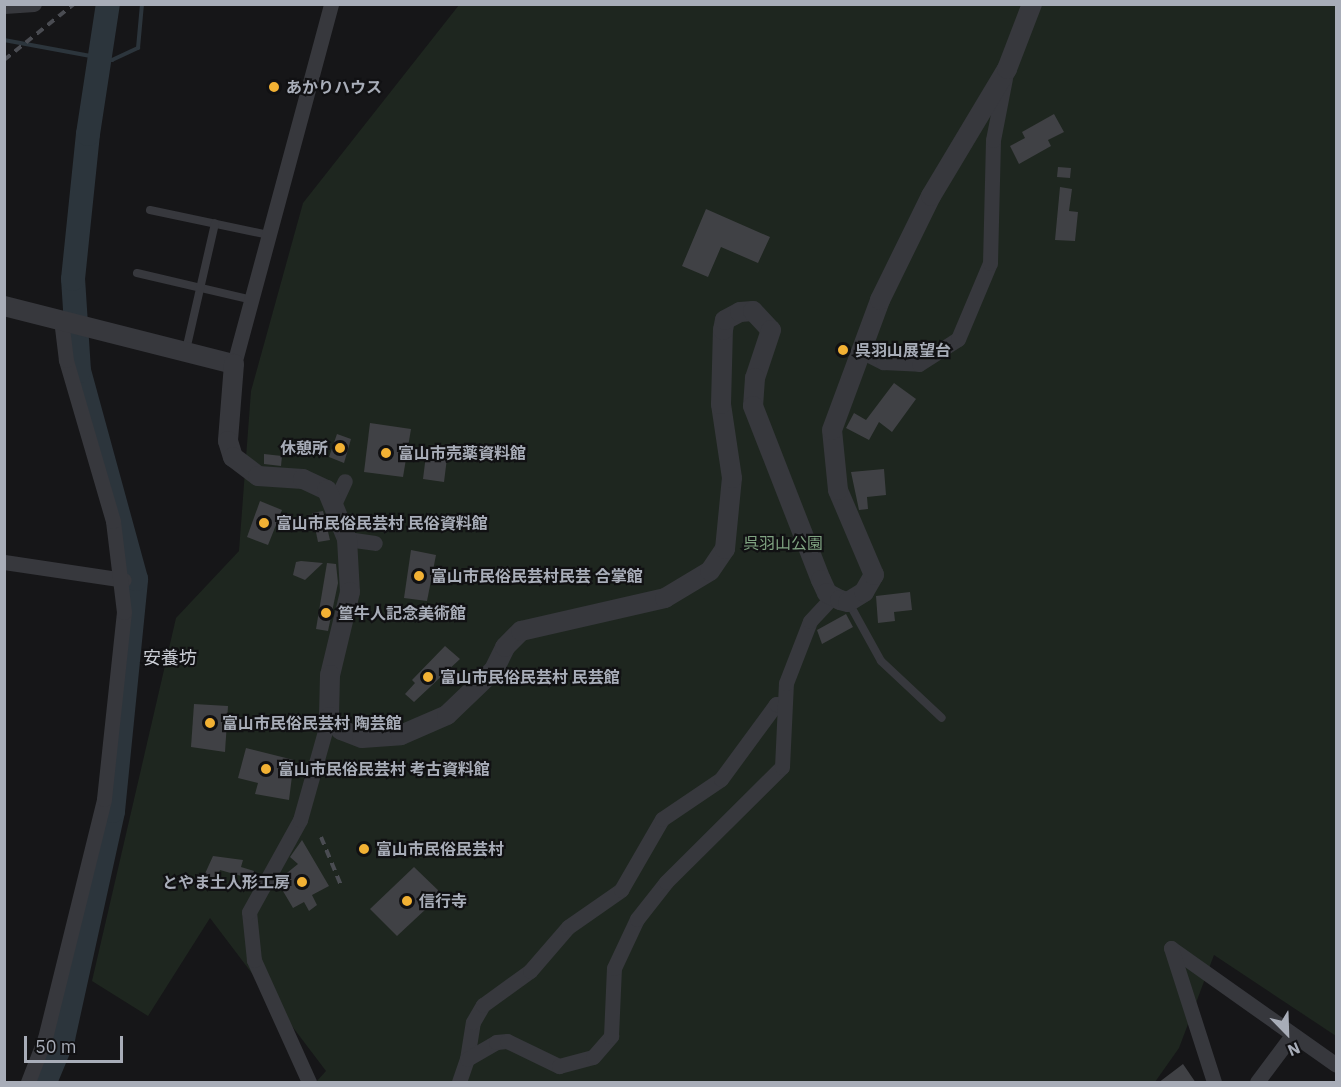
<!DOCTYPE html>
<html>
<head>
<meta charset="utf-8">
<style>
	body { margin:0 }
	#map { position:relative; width:1341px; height:1087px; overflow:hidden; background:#161618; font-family:"IBM Plex Sans","Noto Sans JP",sans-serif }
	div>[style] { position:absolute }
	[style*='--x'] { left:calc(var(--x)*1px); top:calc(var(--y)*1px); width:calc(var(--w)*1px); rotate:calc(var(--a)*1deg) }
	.green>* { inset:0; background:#1e261f }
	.stream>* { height:4px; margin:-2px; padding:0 2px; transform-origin:2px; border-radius:2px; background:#2c353c }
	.river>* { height:24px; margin:-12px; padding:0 12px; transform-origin:12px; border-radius:12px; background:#2c353c }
	.building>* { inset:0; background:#404145 }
	.service>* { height:8px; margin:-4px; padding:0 4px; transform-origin:4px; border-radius:4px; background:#37383d }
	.minor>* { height:15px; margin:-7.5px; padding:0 7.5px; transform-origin:7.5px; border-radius:7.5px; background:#37383d }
	.tertiary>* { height:20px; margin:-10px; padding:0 10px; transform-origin:10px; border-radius:10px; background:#37383d }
	.rail>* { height:4px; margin-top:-2px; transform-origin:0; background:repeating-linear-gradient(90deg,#4a4c52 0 8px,transparent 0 14px) }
	.dots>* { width:16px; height:16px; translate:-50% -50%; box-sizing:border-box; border:3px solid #111113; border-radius:50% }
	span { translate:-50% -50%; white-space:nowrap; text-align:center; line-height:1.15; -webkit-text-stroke:4.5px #111113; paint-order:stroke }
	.poi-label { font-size:16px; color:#a8adb8; font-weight:700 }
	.left { translate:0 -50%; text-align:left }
	.right { translate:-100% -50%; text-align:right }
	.park-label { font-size:16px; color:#7fa381 }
	.neighbourhood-label { font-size:18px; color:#c9ccd4 }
	.frame { position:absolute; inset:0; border:6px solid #a8adb8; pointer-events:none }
	.north { position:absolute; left:1257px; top:1003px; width:60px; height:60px; -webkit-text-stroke:4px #111113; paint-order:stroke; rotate:157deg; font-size:16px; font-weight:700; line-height:24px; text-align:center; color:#a8adb8 }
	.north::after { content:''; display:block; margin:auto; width:21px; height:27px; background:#a8adb8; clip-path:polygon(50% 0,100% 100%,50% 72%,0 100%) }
	.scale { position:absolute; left:24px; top:1036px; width:99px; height:27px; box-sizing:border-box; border:3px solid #a8adb8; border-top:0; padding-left:8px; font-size:18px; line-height:21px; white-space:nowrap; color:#a8adb8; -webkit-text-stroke:4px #111113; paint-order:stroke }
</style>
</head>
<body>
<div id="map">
	<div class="green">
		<div style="clip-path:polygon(459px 5px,1336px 5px,1336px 1036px,1214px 955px,1179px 1048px,1155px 1082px,316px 1082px,326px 1071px,210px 918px,148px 1016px,92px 981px,176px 618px,239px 551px,251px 391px,303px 203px)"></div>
	</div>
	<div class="stream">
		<div style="--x:4;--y:40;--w:110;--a:10.5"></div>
		<div style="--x:112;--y:60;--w:29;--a:-25"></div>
		<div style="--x:138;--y:48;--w:44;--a:-84.8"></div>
	</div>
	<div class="river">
		<div style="--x:45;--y:1082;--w:47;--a:-67.3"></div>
		<div style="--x:63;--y:1039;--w:233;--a:-77.6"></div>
		<div style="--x:113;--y:811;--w:233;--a:-84.3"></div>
		<div style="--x:136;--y:579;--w:216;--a:-105.3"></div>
		<div style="--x:79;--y:371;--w:92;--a:-93.7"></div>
		<div style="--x:73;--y:279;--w:146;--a:-84.1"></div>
		<div style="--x:88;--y:134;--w:132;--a:-81.3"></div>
	</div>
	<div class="building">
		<div style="clip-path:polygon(1054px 114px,1064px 132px,1048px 140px,1051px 146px,1019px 164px,1010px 146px,1025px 138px,1022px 132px)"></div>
		<div style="clip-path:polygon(1058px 167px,1071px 168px,1070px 178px,1057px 177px)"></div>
		<div style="clip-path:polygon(1060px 187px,1072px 189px,1069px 211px,1078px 212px,1075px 241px,1055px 240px)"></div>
		<div style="clip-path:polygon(706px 209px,770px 237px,758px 263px,721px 247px,708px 277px,682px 266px)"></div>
		<div style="clip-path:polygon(894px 383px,916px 399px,892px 432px,879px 422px,869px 440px,846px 428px,854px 413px,866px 420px)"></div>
		<div style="clip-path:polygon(370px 423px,411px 429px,403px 477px,364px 472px)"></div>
		<div style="clip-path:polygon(337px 434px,351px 439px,344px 463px,329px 457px)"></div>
		<div style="clip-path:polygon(264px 454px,282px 456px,281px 466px,264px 464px)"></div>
		<div style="clip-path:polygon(426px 455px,447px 458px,444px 482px,423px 479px)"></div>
		<div style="clip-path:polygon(884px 469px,886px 495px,867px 497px,868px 509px,859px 510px,851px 472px)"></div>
		<div style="clip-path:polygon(260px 501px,282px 510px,268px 545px,247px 537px)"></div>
		<div style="clip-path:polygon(323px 511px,330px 540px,318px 542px,312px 513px)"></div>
		<div style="clip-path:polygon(411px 550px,436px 555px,427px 601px,404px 598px)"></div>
		<div style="clip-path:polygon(296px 562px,301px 561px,323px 563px,305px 580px,293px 575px)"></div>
		<div style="clip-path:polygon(327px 563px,336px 564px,338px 583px,328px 631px,316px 629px)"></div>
		<div style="clip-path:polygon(910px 592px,912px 610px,894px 612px,895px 621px,878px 623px,876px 596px)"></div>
		<div style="clip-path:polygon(846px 614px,853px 627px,822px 644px,817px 630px)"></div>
		<div style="clip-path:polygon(445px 646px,460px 659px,414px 702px,405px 694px,415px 683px,412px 680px)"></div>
		<div style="clip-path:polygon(194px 704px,228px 706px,225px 752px,191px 747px)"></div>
		<div style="clip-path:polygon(246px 748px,294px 760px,289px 800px,255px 794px,258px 783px,238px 778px)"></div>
		<div style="clip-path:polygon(302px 840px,329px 886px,312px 895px,317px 905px,309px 911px,304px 902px,293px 908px,277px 881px,298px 864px,290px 857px)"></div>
		<div style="clip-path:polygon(213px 856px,243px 860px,241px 867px,254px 871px,252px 879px,220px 870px,216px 881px,203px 878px)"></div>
		<div style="clip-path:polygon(414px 867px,442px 894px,397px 936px,370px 909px)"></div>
		<div style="clip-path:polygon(1183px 1064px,1196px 1083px,1158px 1083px)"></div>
	</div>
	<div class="service">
		<div style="--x:150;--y:210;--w:122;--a:11.9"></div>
		<div style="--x:137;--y:273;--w:118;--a:13.2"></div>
		<div style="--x:186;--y:350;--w:130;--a:-77.1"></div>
		<div style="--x:849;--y:603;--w:66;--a:61.1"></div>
		<div style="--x:881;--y:661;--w:83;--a:43.1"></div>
	</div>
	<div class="minor">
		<div style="--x:4;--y:6;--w:30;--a:-4"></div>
		<div style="--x:861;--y:351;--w:25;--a:27"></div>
		<div style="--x:883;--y:362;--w:36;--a:3"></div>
		<div style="--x:919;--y:364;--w:46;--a:-32.7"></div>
		<div style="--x:958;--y:339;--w:82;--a:-67.2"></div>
		<div style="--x:990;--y:263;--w:123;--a:-88.6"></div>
		<div style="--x:993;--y:140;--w:63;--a:-79"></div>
		<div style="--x:234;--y:364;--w:373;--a:-74.9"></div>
		<div style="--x:335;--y:502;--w:23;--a:-65"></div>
		<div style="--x:347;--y:539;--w:28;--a:8"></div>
		<div style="--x:4;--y:562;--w:121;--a:8.5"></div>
		<div style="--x:1171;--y:948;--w:202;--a:35.3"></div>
		<div style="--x:1171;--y:948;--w:141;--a:72.2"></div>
		<div style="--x:467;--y:1059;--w:37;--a:-81"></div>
		<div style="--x:473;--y:1022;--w:20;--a:-60"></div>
		<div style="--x:483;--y:1005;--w:58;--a:-35.9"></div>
		<div style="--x:530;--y:971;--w:58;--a:-49.2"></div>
		<div style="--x:568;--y:927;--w:65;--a:-34.9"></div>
		<div style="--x:621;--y:890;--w:82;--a:-60"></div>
		<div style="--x:662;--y:819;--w:71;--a:-34.1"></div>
		<div style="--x:721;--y:779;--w:93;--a:-53.7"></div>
		<div style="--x:776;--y:704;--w:6;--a:9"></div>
		<div style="--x:28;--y:1082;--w:47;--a:-68.9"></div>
		<div style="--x:45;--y:1038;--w:246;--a:-76.1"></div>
		<div style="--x:104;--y:799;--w:188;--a:-83.9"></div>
		<div style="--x:124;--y:612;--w:92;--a:-96.9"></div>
		<div style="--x:113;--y:521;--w:168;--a:-106.3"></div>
		<div style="--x:66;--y:360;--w:38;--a:-97"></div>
		<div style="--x:309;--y:1082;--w:134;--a:-114.3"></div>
		<div style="--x:254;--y:960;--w:48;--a:-95.9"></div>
		<div style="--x:249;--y:912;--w:105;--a:-61"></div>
		<div style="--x:300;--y:820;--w:107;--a:-74.3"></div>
		<div style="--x:459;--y:1082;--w:24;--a:-71"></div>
		<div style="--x:467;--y:1059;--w:34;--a:-30"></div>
		<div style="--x:496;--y:1042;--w:11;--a:-5"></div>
		<div style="--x:507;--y:1041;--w:58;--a:25.7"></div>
		<div style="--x:559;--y:1066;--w:35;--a:-15"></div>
		<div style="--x:593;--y:1057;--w:28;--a:-49"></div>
		<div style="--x:611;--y:1036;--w:68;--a:-87.5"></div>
		<div style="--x:614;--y:968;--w:54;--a:-64.9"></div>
		<div style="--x:637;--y:919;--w:47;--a:-51.9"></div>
		<div style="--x:666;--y:882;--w:163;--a:-44.8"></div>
		<div style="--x:782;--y:767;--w:84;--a:-87.3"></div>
		<div style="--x:786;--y:683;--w:66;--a:-68.8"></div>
		<div style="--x:810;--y:621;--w:33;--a:-47"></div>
		<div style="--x:1257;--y:1082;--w:59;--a:-53.3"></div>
	</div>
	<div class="tertiary">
		<div style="--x:4;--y:306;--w:237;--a:14.2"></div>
		<div style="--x:234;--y:364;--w:77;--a:94.5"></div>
		<div style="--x:228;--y:441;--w:17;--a:73"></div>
		<div style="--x:233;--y:457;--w:31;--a:37"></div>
		<div style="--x:258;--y:476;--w:45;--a:3.8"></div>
		<div style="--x:303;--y:479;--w:26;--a:25"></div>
		<div style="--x:327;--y:490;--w:53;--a:67.8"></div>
		<div style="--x:347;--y:539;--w:53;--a:86.8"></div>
		<div style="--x:350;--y:592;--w:85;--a:103.5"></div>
		<div style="--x:330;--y:675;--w:42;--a:91.4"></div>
		<div style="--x:329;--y:717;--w:18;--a:47"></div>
		<div style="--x:341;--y:730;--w:22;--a:21"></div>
		<div style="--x:362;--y:738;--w:39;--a:-4"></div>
		<div style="--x:401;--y:735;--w:50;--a:-23.5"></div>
		<div style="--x:447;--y:715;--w:65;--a:-43.8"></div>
		<div style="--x:494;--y:670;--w:25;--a:-64"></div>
		<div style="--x:505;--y:647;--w:23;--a:-45"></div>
		<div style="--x:521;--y:631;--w:148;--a:-12.9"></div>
		<div style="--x:665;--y:598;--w:52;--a:-31"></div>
		<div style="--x:710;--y:571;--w:27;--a:-56"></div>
		<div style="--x:725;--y:549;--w:71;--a:-84.4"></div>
		<div style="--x:732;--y:478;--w:75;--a:-98.5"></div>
		<div style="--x:721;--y:404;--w:74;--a:-88.5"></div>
		<div style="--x:723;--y:330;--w:10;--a:-79"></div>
		<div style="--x:725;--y:320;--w:17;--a:-28"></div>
		<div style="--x:740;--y:312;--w:13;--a:-4"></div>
		<div style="--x:753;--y:311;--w:26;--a:47"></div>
		<div style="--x:771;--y:330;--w:51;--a:108.4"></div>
		<div style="--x:755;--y:378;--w:28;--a:94"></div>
		<div style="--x:753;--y:406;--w:187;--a:68.7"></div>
		<div style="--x:821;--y:580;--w:14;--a:65"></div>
		<div style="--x:827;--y:593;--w:15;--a:28"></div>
		<div style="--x:840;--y:600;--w:8;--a:14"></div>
		<div style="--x:848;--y:602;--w:19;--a:-32"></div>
		<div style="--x:864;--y:592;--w:20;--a:-60"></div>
		<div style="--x:874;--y:575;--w:92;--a:-113"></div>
		<div style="--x:838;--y:490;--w:60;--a:-95.7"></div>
		<div style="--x:832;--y:430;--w:139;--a:-69.7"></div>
		<div style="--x:880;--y:300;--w:116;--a:-63.9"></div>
		<div style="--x:931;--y:196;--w:148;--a:-59.1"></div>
		<div style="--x:1007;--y:69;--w:70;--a:-69"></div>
	</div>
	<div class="rail">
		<div style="--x:4;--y:60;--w:90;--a:-38.7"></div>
		<div style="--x:321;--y:837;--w:55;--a:67.6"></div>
	</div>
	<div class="dots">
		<div style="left:274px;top:87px;background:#f2b134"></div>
		<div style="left:843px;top:350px;background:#f2b134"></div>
		<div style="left:340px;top:448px;background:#f2b134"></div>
		<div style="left:386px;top:453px;background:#f2b134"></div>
		<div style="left:264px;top:523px;background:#f2b134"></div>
		<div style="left:419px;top:576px;background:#f2b134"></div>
		<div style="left:326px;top:613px;background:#f2b134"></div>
		<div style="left:428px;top:677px;background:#f2b134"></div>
		<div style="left:210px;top:723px;background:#f2b134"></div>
		<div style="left:266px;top:769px;background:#f2b134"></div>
		<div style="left:364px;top:849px;background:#f2b134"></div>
		<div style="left:302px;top:882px;background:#f2b134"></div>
		<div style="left:407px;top:901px;background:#f2b134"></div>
	</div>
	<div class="poi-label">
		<span class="left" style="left:286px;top:87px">あかりハウス</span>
		<span class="left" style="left:855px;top:350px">呉羽山展望台</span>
		<span class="right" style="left:328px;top:448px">休憩所</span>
		<span class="left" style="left:398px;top:453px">富山市売薬資料館</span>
		<span class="left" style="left:276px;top:523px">富山市民俗民芸村 民俗資料館</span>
		<span class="left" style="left:431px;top:576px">富山市民俗民芸村民芸 合掌館</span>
		<span class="left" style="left:338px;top:613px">篁牛人記念美術館</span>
		<span class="left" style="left:440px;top:677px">富山市民俗民芸村 民芸館</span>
		<span class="left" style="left:222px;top:723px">富山市民俗民芸村 陶芸館</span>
		<span class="left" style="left:278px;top:769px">富山市民俗民芸村 考古資料館</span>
		<span class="left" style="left:376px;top:849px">富山市民俗民芸村</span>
		<span class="right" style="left:290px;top:882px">とやま土人形工房</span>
		<span class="left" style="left:419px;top:901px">信行寺</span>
	</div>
	<div class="park-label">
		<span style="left:783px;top:543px">呉羽山公園</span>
	</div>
	<div class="neighbourhood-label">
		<span style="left:170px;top:658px">安養坊</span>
	</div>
	<div class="frame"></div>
	<div class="north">N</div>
	<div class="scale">50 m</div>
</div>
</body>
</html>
